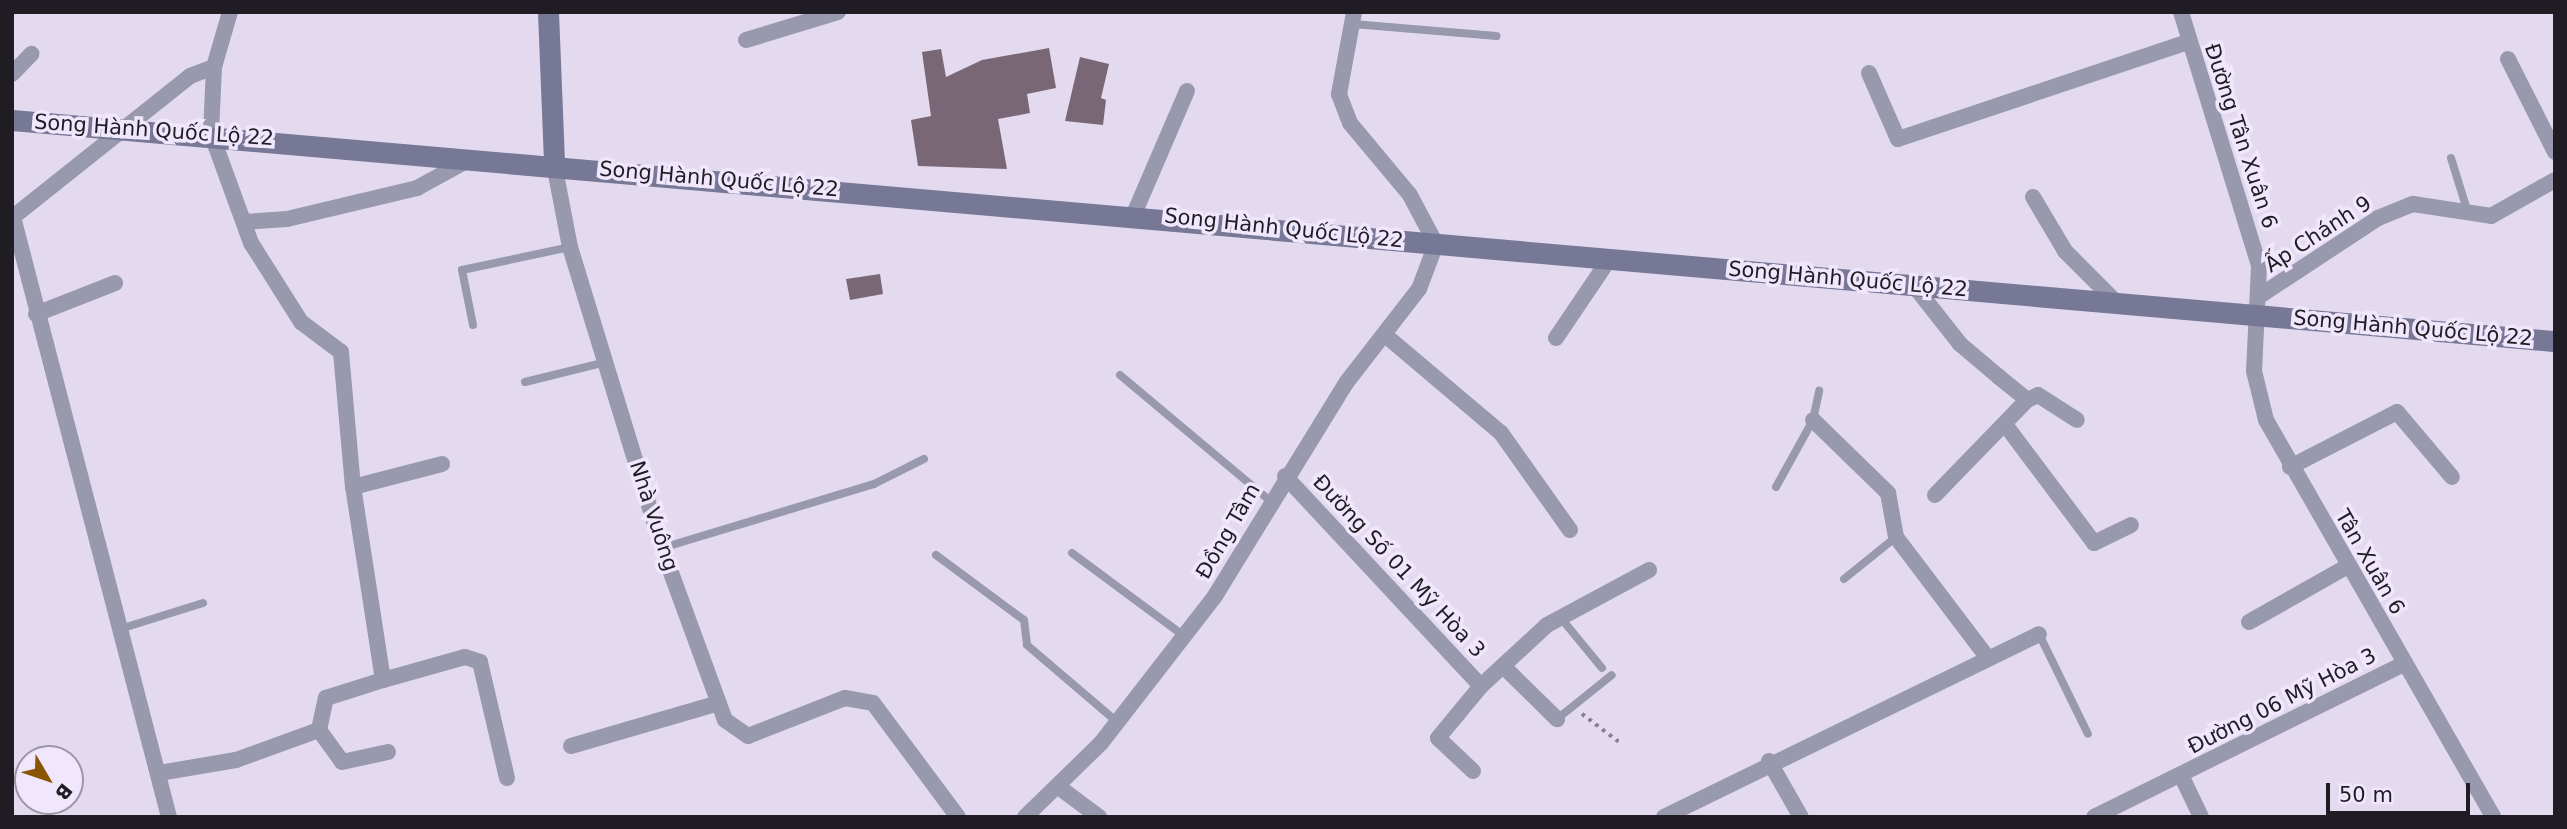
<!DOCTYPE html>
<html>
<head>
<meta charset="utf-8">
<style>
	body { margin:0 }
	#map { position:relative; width:2567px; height:829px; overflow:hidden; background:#e4daf0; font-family:"DejaVu Sans",sans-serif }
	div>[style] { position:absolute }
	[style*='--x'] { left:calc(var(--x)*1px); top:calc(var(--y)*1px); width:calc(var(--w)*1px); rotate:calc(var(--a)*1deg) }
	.building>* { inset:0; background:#796776 }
	.path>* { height:3.5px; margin-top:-1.75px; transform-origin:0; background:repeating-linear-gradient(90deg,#888190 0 3.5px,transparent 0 8.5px) }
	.lane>* { height:8px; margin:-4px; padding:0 4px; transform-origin:4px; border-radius:4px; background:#9899ae }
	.street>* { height:16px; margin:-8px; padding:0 8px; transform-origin:8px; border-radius:8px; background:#9899ae }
	.secondary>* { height:21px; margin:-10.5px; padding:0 10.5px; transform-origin:10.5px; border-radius:10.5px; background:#767895 }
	span { translate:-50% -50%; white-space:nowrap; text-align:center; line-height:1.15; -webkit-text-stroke:7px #f1e7fd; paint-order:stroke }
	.street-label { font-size:21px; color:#201c24 }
	.frame { position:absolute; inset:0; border:14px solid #201c24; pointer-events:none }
	.north { position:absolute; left:14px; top:745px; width:70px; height:70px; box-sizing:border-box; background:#f1e7fd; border:2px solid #9d96a6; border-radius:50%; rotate:129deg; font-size:19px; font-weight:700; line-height:28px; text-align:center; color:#201c24 }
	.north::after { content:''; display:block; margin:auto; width:24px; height:32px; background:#8a5503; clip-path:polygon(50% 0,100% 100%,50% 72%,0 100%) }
	.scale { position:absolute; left:2326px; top:783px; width:144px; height:32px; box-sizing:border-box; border:4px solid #201c24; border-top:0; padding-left:9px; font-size:21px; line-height:24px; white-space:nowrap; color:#201c24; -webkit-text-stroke:5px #f1e7fd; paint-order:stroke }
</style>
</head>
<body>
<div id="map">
	<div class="building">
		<div style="clip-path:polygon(1049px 48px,1056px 88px,1027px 94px,1030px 113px,998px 119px,1007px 169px,918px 166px,911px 120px,931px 116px,922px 52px,941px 49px,946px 77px,982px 60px)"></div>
		<div style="clip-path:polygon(1080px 57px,1109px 64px,1101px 98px,1106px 100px,1103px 125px,1065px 121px)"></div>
		<div style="clip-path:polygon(880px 274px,883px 294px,850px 300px,846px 279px)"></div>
	</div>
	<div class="path">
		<div style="--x:1582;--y:714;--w:46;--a:37.1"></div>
	</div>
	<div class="lane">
		<div style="--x:1353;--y:24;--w:144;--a:4.8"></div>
		<div style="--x:2451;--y:158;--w:58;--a:72.8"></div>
		<div style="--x:473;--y:325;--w:56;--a:-101.3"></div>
		<div style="--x:462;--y:270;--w:110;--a:-12"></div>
		<div style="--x:1120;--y:375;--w:196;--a:40"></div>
		<div style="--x:525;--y:382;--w:83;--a:-13.9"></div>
		<div style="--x:1776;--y:487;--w:77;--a:-61.1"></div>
		<div style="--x:1813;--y:420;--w:30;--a:-78"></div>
		<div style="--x:662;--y:548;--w:221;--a:-16.8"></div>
		<div style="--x:874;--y:484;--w:56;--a:-26.6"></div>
		<div style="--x:1072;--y:553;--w:139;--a:36.5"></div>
		<div style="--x:936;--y:555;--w:109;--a:36.5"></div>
		<div style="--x:1024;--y:620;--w:25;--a:83"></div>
		<div style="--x:1027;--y:645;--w:118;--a:40.5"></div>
		<div style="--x:1844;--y:579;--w:67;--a:-38.9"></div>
		<div style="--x:1560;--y:617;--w:66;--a:50.5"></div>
		<div style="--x:120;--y:629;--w:87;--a:-17.4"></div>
		<div style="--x:2039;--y:634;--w:111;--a:63.9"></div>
		<div style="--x:1557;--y:719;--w:70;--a:-38.7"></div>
	</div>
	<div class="street">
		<div style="--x:2181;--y:12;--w:266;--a:72.9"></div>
		<div style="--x:2259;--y:266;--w:105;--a:92.7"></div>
		<div style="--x:2254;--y:371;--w:50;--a:76.2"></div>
		<div style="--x:2266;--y:420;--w:457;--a:60.2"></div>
		<div style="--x:746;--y:40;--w:96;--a:-16.9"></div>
		<div style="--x:2508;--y:59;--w:104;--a:63.2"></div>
		<div style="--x:1869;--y:73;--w:72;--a:66.3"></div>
		<div style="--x:1898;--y:139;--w:306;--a:-18.5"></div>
		<div style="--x:12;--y:74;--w:28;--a:-46"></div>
		<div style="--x:554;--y:164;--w:85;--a:79.1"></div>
		<div style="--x:570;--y:247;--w:315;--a:73"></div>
		<div style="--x:662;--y:548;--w:183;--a:69.9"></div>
		<div style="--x:725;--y:720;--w:28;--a:35"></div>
		<div style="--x:748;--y:736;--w:104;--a:-21.4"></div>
		<div style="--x:845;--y:698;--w:28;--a:10"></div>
		<div style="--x:873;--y:703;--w:142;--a:53.3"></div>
		<div style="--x:2033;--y:197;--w:63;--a:59.3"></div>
		<div style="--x:2065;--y:251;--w:74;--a:45"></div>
		<div style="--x:1134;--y:214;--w:134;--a:-66.7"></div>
		<div style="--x:13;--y:217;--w:620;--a:75.43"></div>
		<div style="--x:13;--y:217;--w:226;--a:-38.5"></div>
		<div style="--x:190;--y:76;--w:26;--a:-21"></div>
		<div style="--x:214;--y:67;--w:57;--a:-73.8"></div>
		<div style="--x:244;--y:222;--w:43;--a:-4"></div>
		<div style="--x:287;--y:219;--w:134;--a:-13.4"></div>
		<div style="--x:417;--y:188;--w:60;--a:-28.7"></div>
		<div style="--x:1912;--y:283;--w:78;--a:51.8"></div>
		<div style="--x:1960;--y:344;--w:51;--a:40.2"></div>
		<div style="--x:1999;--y:377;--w:36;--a:39"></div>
		<div style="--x:2027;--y:400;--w:12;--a:-24"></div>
		<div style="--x:2038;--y:395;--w:46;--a:32.7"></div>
		<div style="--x:2261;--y:295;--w:140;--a:-33.3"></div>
		<div style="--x:2378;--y:218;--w:38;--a:-22"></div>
		<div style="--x:2413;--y:204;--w:79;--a:8.7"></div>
		<div style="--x:2491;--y:216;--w:73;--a:-29.4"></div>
		<div style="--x:36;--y:314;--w:85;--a:-21.4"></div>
		<div style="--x:1385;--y:335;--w:152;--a:40.2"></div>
		<div style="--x:1501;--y:433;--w:119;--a:54.6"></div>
		<div style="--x:1556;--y:338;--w:97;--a:-56"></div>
		<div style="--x:1813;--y:420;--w:105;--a:44.2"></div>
		<div style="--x:1888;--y:493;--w:45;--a:79.7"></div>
		<div style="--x:1896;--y:537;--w:152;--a:52.8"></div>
		<div style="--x:2007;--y:427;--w:145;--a:53.1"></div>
		<div style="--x:2094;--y:543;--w:41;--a:-25.9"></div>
		<div style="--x:2290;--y:467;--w:120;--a:-27.2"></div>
		<div style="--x:2397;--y:412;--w:85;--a:49.8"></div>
		<div style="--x:1285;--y:476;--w:287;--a:47"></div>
		<div style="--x:353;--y:487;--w:92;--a:-14.5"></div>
		<div style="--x:1935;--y:495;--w:132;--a:-45.9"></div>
		<div style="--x:2249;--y:622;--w:114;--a:-29.5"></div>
		<div style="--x:1503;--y:666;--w:76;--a:44.5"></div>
		<div style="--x:383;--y:680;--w:85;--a:-15.7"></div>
		<div style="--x:465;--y:657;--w:16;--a:18"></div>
		<div style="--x:480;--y:662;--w:119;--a:76.9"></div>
		<div style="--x:319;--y:730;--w:39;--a:54"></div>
		<div style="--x:342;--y:762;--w:47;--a:-12.3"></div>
		<div style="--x:571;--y:746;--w:154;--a:-16.2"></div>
		<div style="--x:1769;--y:761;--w:64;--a:60.3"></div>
		<div style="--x:1473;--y:771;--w:48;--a:-136.7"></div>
		<div style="--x:1438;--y:738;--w:67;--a:-50.4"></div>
		<div style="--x:1481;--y:686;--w:90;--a:-42.7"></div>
		<div style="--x:1547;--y:625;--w:116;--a:-28.3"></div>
		<div style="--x:159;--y:773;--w:78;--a:-9.6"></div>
		<div style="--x:236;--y:760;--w:88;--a:-19.9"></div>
		<div style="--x:319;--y:730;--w:33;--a:-78"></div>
		<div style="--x:326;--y:698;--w:60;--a:-17.5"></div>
		<div style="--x:383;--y:680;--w:195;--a:-98.8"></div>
		<div style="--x:353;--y:487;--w:136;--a:-95.1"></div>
		<div style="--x:341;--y:352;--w:50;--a:-143.1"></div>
		<div style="--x:301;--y:322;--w:93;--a:-122.3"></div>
		<div style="--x:251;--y:243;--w:117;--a:-110"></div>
		<div style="--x:211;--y:133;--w:66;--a:-87.4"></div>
		<div style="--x:2181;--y:775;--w:47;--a:64.5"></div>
		<div style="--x:1060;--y:788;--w:49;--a:36.6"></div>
		<div style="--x:1025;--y:817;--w:106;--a:-44.2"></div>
		<div style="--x:1101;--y:743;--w:186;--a:-52.2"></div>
		<div style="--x:1215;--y:596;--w:250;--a:-58.4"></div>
		<div style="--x:1346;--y:383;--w:119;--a:-52.2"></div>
		<div style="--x:1419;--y:289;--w:48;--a:-69.3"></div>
		<div style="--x:1436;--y:244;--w:55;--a:-118"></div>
		<div style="--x:1410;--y:195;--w:94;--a:-129.8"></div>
		<div style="--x:1350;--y:123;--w:31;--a:-111"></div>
		<div style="--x:1339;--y:94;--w:83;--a:-79.6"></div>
		<div style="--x:1664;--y:817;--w:417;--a:-26"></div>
		<div style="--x:2094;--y:817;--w:347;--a:-26.3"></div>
	</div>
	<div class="secondary">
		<div style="--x:548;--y:12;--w:152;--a:87.7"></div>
		<div style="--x:12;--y:120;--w:2553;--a:4.97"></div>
	</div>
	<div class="street-label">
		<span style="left:154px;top:130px;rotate:4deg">Song Hành Quốc Lộ 22</span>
		<span style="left:2241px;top:136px;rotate:72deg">Đường Tân Xuân 6</span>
		<span style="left:719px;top:179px;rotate:5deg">Song Hành Quốc Lộ 22</span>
		<span style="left:1284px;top:228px;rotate:6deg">Song Hành Quốc Lộ 22</span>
		<span style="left:2318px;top:234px;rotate:-33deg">Ấp Chánh 9</span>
		<span style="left:1848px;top:279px;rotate:5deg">Song Hành Quốc Lộ 22</span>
		<span style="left:2413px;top:328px;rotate:5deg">Song Hành Quốc Lộ 22</span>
		<span style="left:654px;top:516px;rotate:72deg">Nhà Vuông</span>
		<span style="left:1228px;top:531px;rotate:-60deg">Đồng Tâm</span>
		<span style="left:2370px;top:562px;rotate:60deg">Tân Xuân 6</span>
		<span style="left:1399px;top:566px;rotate:47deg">Đường Số 01 Mỹ Hòa 3</span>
		<span style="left:2282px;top:701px;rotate:-27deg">Đường 06 Mỹ Hòa 3</span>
	</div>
	<div class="frame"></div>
	<div class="north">B</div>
	<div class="scale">50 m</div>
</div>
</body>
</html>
